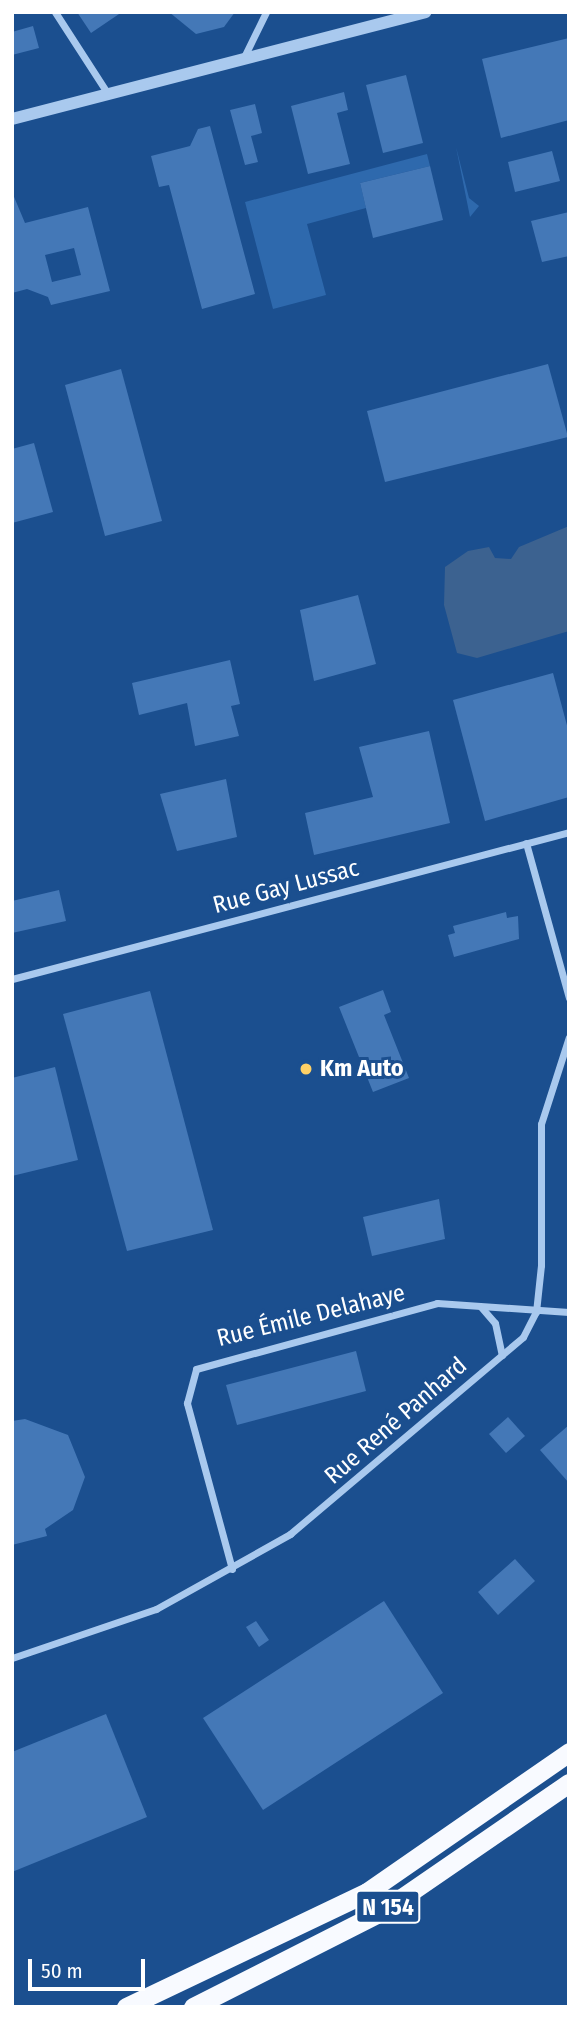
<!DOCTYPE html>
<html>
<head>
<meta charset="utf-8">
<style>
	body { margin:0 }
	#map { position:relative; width:581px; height:2019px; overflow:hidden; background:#1b4f8f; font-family:"Fira Sans Condensed",sans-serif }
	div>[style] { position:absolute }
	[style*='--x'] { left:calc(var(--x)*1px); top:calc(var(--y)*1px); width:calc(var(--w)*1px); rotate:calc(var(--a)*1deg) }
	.green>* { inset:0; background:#2e69ad }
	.water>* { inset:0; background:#3c6290 }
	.building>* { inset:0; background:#4478b7 }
	.minor>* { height:7px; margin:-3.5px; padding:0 3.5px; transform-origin:3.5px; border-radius:3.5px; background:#a9c9ee }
	.tertiary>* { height:12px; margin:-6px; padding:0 6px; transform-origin:6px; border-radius:6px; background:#a9c9ee }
	.trunk>* { height:19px; margin:-9.5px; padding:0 9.5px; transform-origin:9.5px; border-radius:9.5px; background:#f8faff }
	.dots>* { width:19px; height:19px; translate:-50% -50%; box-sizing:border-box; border:4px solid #1b4f8f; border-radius:50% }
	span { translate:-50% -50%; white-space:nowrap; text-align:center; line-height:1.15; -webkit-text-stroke:6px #1b4f8f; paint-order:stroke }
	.shield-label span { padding:2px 5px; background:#1b4f8f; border:2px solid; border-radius:5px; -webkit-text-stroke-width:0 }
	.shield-label { font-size:23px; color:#fff; font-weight:700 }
	.street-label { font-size:24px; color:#fff }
	.poi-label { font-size:24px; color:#fff; font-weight:700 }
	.left { translate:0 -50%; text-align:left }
	.frame { position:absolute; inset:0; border:14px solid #fff; pointer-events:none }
	.scale { position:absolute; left:28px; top:1959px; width:117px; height:32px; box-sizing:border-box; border:4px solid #fff; border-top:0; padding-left:9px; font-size:21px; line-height:24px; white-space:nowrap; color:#fff; -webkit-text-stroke:5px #1b4f8f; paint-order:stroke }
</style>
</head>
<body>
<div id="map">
	<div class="green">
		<div style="clip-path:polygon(456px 147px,469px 198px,479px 206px,470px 217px)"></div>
		<div style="clip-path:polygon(427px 154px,430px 166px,360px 183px,366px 208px,307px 224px,326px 295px,273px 309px,245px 202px)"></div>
	</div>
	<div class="water">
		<div style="clip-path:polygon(569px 526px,569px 631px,477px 658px,457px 653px,444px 605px,445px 567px,468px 551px,489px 547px,495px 558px,511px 559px,519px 547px)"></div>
	</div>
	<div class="building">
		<div style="clip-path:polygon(77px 12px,122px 12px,91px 33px)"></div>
		<div style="clip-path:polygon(169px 12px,235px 12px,224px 27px,196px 34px)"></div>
		<div style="clip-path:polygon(33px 26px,39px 48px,12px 55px,12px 32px)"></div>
		<div style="clip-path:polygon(569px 38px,569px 120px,501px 138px,482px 59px)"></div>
		<div style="clip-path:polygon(406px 75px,423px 143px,383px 153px,366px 85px)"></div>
		<div style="clip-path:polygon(344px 92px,348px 110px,337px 113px,350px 164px,308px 174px,291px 106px)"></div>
		<div style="clip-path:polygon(255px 104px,262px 133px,251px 136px,258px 162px,245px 165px,230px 110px)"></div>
		<div style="clip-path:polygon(210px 126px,255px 294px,202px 309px,169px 185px,159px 187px,151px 156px,190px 146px,198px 129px)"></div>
		<div style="clip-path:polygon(552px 151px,560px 181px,515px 192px,508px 162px)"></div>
		<div style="clip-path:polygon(430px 166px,443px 220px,373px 238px,360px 183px)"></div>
		<div style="clip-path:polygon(evenodd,12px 192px,25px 223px,88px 207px,110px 291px,51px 305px,48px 297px,27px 289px,12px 293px,12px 192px,74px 248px,81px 275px,52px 282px,45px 255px,74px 248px)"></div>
		<div style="clip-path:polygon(569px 212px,569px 256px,542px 262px,531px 221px)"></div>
		<div style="clip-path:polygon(548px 364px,568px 437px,385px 482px,367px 411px)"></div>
		<div style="clip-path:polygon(121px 369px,162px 521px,105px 536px,65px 385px)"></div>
		<div style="clip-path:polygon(34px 443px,53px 512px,12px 523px,12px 449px)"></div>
		<div style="clip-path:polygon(358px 595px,376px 664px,314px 681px,300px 610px)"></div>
		<div style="clip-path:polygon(230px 660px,240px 704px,231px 706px,239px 736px,195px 746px,187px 703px,139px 715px,132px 683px)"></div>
		<div style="clip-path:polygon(553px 673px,569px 733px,569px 797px,485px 821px,453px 700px)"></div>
		<div style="clip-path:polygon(429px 731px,450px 823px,314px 855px,305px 813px,373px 797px,359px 747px)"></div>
		<div style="clip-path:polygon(226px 779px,237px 837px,177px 851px,160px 794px)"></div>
		<div style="clip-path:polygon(59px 890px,66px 921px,12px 933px,12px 901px)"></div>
		<div style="clip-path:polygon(506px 912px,507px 918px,518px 916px,519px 939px,454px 957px,448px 935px,455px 933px,453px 926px)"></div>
		<div style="clip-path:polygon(383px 990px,391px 1012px,384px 1015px,409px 1078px,373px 1092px,339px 1007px)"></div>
		<div style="clip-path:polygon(150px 991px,213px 1230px,127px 1251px,63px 1014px)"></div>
		<div style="clip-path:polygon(55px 1067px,78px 1160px,12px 1176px,12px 1078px)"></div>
		<div style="clip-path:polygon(439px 1199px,445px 1239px,372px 1256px,363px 1217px)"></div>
		<div style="clip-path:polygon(356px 1351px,366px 1391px,237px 1425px,226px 1385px)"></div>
		<div style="clip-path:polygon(508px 1417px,525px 1436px,506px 1453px,489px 1434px)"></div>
		<div style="clip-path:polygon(25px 1419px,68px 1435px,85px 1477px,73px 1510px,45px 1529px,47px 1536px,12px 1545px,12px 1421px)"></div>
		<div style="clip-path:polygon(569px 1425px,569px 1483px,540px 1450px)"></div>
		<div style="clip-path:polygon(515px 1559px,535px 1581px,498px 1615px,478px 1592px)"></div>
		<div style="clip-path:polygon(384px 1601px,443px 1693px,263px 1810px,203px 1718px)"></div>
		<div style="clip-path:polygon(256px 1621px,269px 1640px,259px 1647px,246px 1627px)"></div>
		<div style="clip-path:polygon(106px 1714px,147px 1817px,12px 1872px,12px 1752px)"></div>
	</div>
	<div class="minor">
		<div style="--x:55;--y:12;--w:98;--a:57.1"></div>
		<div style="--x:244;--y:57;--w:50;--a:-63.9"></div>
		<div style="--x:526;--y:843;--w:161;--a:74.5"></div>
		<div style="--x:12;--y:979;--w:576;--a:-14.78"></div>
		<div style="--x:481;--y:1307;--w:21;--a:49"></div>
		<div style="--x:495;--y:1323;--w:33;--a:78"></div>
		<div style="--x:232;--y:1569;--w:172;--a:-105.2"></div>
		<div style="--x:187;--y:1403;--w:35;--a:-75"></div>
		<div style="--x:196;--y:1369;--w:250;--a:-15.3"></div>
		<div style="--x:437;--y:1303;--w:132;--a:3.9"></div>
		<div style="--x:12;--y:1658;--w:152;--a:-18.8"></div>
		<div style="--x:156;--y:1609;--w:154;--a:-29.2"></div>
		<div style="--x:290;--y:1534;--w:305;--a:-40.2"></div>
		<div style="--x:523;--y:1337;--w:28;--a:-63"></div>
		<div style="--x:536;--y:1312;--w:47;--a:-83.9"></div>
		<div style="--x:541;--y:1265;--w:141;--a:-90"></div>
		<div style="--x:541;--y:1124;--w:91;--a:-72.2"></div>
	</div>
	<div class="tertiary">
		<div style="--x:12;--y:119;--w:427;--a:-14.5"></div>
	</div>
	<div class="trunk">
		<div style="--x:126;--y:2007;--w:267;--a:-25.5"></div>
		<div style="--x:367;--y:1892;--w:246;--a:-34.7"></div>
		<div style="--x:193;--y:2007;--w:214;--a:-26.9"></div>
		<div style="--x:384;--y:1910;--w:224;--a:-34.5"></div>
	</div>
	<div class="dots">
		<div style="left:306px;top:1069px;background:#ffd166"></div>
	</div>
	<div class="shield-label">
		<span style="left:388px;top:1907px">N 154</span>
	</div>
	<div class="street-label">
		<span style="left:286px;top:887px;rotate:-15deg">Rue Gay Lussac</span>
		<span style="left:311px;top:1316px;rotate:-14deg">Rue Émile Delahaye</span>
		<span style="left:396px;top:1421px;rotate:-41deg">Rue René Panhard</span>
	</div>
	<div class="poi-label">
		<span class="left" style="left:320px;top:1069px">Km Auto</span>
	</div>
	<div class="frame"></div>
	<div class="scale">50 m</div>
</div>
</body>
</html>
